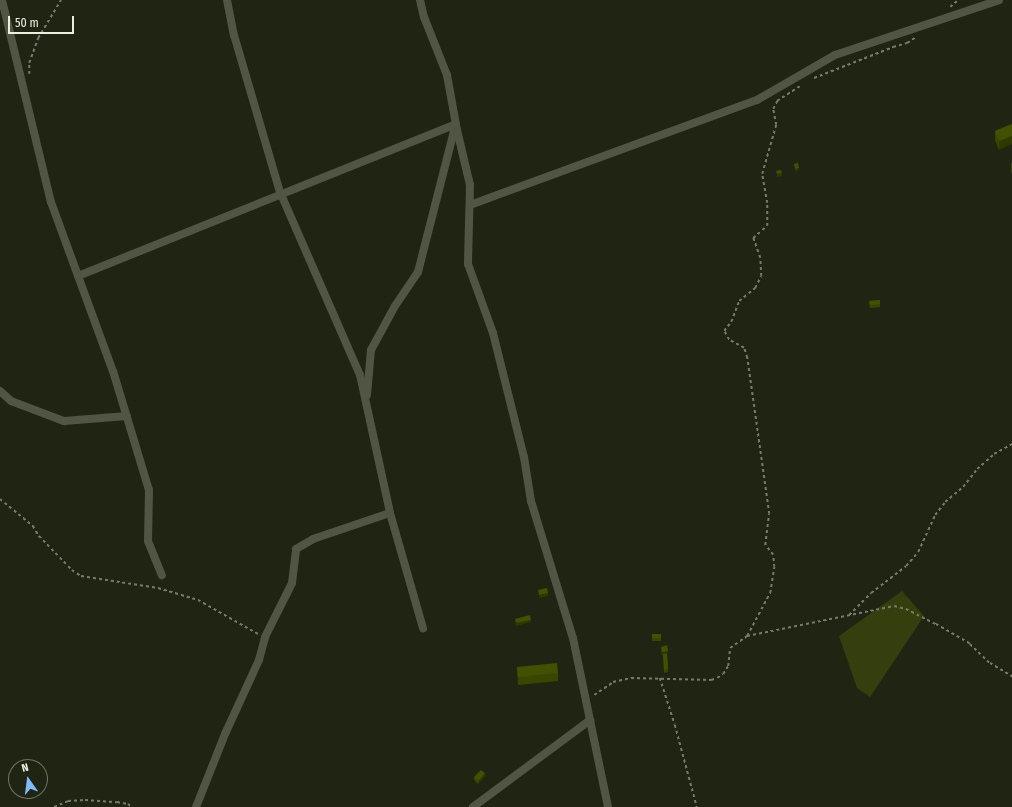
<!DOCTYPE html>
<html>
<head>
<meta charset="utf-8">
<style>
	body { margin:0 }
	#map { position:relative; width:1012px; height:807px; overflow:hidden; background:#202413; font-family:"Fira Sans Condensed",sans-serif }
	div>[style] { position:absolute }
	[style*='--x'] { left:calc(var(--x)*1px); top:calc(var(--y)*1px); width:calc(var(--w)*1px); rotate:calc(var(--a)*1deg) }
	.green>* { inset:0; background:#343f0d }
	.path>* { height:1.5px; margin-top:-0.75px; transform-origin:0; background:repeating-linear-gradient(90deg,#777b6c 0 3px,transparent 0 6px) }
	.street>* { height:8px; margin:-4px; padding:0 4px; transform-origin:4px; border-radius:4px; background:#505643 }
	.wall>* { inset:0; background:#394600 }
	.shaded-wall>* { inset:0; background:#2e3900 }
	.building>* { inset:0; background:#425100 }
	span { translate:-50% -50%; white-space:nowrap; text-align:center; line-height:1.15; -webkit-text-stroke:3px #202413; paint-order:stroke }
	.north { position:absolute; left:8px; top:759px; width:40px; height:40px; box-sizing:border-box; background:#202413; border:1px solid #717566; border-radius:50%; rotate:346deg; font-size:11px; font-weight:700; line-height:16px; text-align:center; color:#ebefe3 }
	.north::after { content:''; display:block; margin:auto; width:14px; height:18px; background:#7dbef9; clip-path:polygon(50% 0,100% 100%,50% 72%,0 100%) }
	.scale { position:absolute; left:8px; top:16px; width:66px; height:18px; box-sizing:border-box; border:2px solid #ebefe3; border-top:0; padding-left:5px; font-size:12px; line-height:14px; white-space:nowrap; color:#ebefe3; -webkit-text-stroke:3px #202413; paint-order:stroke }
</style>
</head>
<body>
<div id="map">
	<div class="green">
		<div style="clip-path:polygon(902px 591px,924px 616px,870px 697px,857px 688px,839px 636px)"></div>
	</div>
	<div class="path">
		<div style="--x:950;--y:7;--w:11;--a:-41"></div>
		<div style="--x:29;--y:74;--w:11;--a:-90"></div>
		<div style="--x:29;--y:63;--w:27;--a:-70"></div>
		<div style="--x:38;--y:38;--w:44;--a:-58.8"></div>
		<div style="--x:814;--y:78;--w:85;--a:-21.4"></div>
		<div style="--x:893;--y:47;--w:15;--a:-16"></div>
		<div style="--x:907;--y:43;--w:11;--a:-34"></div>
		<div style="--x:0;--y:499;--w:43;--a:39.3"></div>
		<div style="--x:33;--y:526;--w:12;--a:59"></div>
		<div style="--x:39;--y:536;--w:47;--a:45.9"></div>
		<div style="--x:72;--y:570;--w:11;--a:34"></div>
		<div style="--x:81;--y:576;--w:78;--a:8.9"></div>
		<div style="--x:158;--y:588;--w:42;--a:16.7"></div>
		<div style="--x:198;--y:600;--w:69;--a:29.5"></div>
		<div style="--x:849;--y:615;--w:31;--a:-45"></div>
		<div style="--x:871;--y:593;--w:44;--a:-37.6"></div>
		<div style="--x:906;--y:566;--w:18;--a:-49"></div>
		<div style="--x:918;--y:552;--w:41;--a:-65.3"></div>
		<div style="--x:935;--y:515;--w:16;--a:-52"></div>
		<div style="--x:945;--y:502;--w:23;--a:-40"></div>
		<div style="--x:963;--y:487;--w:23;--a:-52"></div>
		<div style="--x:977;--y:469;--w:23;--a:-41"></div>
		<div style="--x:994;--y:454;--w:21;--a:-29"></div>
		<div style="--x:747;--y:636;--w:150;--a:-11.5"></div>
		<div style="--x:894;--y:606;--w:12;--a:14"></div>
		<div style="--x:906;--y:609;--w:34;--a:27"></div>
		<div style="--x:936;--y:624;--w:39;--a:30"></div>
		<div style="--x:970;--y:644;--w:28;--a:44"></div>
		<div style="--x:990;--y:663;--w:26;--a:31"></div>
		<div style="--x:660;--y:678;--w:49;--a:72.3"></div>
		<div style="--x:675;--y:725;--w:85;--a:75"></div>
		<div style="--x:594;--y:695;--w:23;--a:-34"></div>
		<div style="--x:613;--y:682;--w:18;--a:-13"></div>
		<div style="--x:631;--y:678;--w:80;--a:1.4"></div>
		<div style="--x:711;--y:680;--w:6;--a:-18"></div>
		<div style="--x:717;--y:678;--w:7;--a:-34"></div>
		<div style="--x:723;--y:674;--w:9;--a:-58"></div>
		<div style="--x:728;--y:666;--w:18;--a:-84"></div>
		<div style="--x:730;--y:648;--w:21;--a:-35"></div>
		<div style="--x:747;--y:636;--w:49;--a:-61.9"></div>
		<div style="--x:770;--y:593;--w:26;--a:-81"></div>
		<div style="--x:774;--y:567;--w:12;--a:-95"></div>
		<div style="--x:773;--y:555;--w:13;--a:-129"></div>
		<div style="--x:765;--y:545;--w:31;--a:-83"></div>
		<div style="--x:769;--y:514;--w:158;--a:-98"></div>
		<div style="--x:747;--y:358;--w:10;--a:-107"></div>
		<div style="--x:744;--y:348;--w:17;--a:-152"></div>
		<div style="--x:729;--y:340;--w:10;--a:-119"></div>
		<div style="--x:724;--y:331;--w:11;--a:-52"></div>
		<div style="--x:731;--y:322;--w:22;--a:-69"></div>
		<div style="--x:739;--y:301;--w:21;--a:-39"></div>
		<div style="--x:755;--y:288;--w:13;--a:-63"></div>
		<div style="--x:761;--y:276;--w:18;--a:-93"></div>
		<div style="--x:760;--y:258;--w:21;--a:-109"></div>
		<div style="--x:753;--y:238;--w:18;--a:-41"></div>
		<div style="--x:767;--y:226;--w:23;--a:-90"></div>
		<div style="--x:767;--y:203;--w:29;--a:-100"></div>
		<div style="--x:762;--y:174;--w:51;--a:-74.1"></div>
		<div style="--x:776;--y:125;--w:16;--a:-101"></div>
		<div style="--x:773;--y:109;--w:9;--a:-63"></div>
		<div style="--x:777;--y:101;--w:27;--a:-33"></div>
		<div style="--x:54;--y:807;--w:15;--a:-23"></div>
		<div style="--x:68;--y:801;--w:17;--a:-3"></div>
		<div style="--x:85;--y:800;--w:32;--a:4"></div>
		<div style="--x:117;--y:802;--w:11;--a:10"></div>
		<div style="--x:128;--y:804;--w:5;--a:37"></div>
	</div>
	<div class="street">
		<div style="--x:2;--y:0;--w:208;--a:76.4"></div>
		<div style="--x:51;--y:202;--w:180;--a:69.9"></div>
		<div style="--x:113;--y:371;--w:124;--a:73.2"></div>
		<div style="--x:149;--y:490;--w:51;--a:91.1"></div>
		<div style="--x:148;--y:541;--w:37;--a:68"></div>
		<div style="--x:227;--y:0;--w:36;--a:79"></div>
		<div style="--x:234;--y:35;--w:164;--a:73.7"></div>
		<div style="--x:280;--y:192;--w:200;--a:66.4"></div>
		<div style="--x:360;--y:375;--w:141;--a:77.7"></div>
		<div style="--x:390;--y:513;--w:120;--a:74"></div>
		<div style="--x:420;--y:0;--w:17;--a:77"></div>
		<div style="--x:424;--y:17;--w:62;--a:68.4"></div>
		<div style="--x:447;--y:75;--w:56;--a:79.7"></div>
		<div style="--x:457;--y:130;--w:57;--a:76.7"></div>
		<div style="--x:470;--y:185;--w:79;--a:91.5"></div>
		<div style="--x:468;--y:264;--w:73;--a:70.1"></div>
		<div style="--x:493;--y:333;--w:128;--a:76"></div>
		<div style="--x:524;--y:457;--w:45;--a:81"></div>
		<div style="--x:531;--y:501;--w:143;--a:73"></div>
		<div style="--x:573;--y:638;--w:173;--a:78.3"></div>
		<div style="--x:470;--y:205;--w:306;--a:-20.1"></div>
		<div style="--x:757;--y:100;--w:90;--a:-30"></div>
		<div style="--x:835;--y:55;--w:173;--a:-18.5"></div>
		<div style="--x:78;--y:276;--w:407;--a:-21.9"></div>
		<div style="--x:0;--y:391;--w:15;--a:42"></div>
		<div style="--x:11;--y:401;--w:57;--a:20.7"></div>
		<div style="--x:64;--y:421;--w:63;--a:-4.5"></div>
		<div style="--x:367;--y:395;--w:45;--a:-84.9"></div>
		<div style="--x:371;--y:350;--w:50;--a:-61.4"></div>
		<div style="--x:395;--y:306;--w:41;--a:-55.9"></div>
		<div style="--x:418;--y:272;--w:150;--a:-75.7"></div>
		<div style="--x:196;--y:807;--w:79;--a:-68.3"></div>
		<div style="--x:225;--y:734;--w:81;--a:-65.3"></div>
		<div style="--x:259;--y:660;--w:24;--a:-75"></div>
		<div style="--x:265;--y:637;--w:60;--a:-63.4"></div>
		<div style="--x:292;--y:583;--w:34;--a:-83"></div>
		<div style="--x:296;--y:549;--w:20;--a:-30"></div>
		<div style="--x:313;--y:539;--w:81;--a:-18.7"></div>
		<div style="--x:473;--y:807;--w:146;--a:-36.6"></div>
	</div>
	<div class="wall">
		<div style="clip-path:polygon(1012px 124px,999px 150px,995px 140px,995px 131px)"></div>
		<div style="clip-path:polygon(1011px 163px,1012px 163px,1012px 174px,1011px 172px)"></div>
		<div style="clip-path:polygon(880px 300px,880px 307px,870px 308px,869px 301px)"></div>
		<div style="clip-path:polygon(652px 634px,661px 634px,661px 641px,652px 641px)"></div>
		<div style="clip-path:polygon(661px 647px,668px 654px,665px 654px,667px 654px,668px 672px,664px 673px,663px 655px,662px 655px)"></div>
		<div style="clip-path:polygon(517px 667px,558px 673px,558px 681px,518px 685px)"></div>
		<div style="clip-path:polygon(485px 776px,478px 784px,474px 780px,474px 777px)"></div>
	</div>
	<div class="shaded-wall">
		<div style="clip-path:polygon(1012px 136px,1012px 144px,999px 150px,999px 141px)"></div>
		<div style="clip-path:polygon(799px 168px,799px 170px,795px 171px,795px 169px)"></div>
		<div style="clip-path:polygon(782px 173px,782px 176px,777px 177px,777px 174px)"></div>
		<div style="clip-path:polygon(548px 593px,548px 596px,539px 598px,539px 595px)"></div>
		<div style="clip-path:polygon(531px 620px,531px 622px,516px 626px,516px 623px)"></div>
		<div style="clip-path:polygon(668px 651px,668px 654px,662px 655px,662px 652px)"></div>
		<div style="clip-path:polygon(485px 773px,485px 776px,478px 784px,478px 781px)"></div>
	</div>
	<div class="building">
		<div style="clip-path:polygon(1012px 124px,1012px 136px,999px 141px,995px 131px)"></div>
		<div style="clip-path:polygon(798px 163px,799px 168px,795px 169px,794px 164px)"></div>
		<div style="clip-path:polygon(781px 170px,782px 173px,777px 174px,776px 171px)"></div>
		<div style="clip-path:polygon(880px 300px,880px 304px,870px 305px,869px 301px)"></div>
		<div style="clip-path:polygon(547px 588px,548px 593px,539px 595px,538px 590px)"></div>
		<div style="clip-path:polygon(530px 615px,531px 620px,516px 623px,515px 619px)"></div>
		<div style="clip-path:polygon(652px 634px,661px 634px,661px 638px,652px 638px)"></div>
		<div style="clip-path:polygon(667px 645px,668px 651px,662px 652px,661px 647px)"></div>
		<div style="clip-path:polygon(663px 654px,667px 654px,668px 669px,664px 670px)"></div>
		<div style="clip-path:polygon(557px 663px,558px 673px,518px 677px,517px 667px)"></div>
		<div style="clip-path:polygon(481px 770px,485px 773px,478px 781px,474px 777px)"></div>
	</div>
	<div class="north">N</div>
	<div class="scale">50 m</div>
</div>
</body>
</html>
